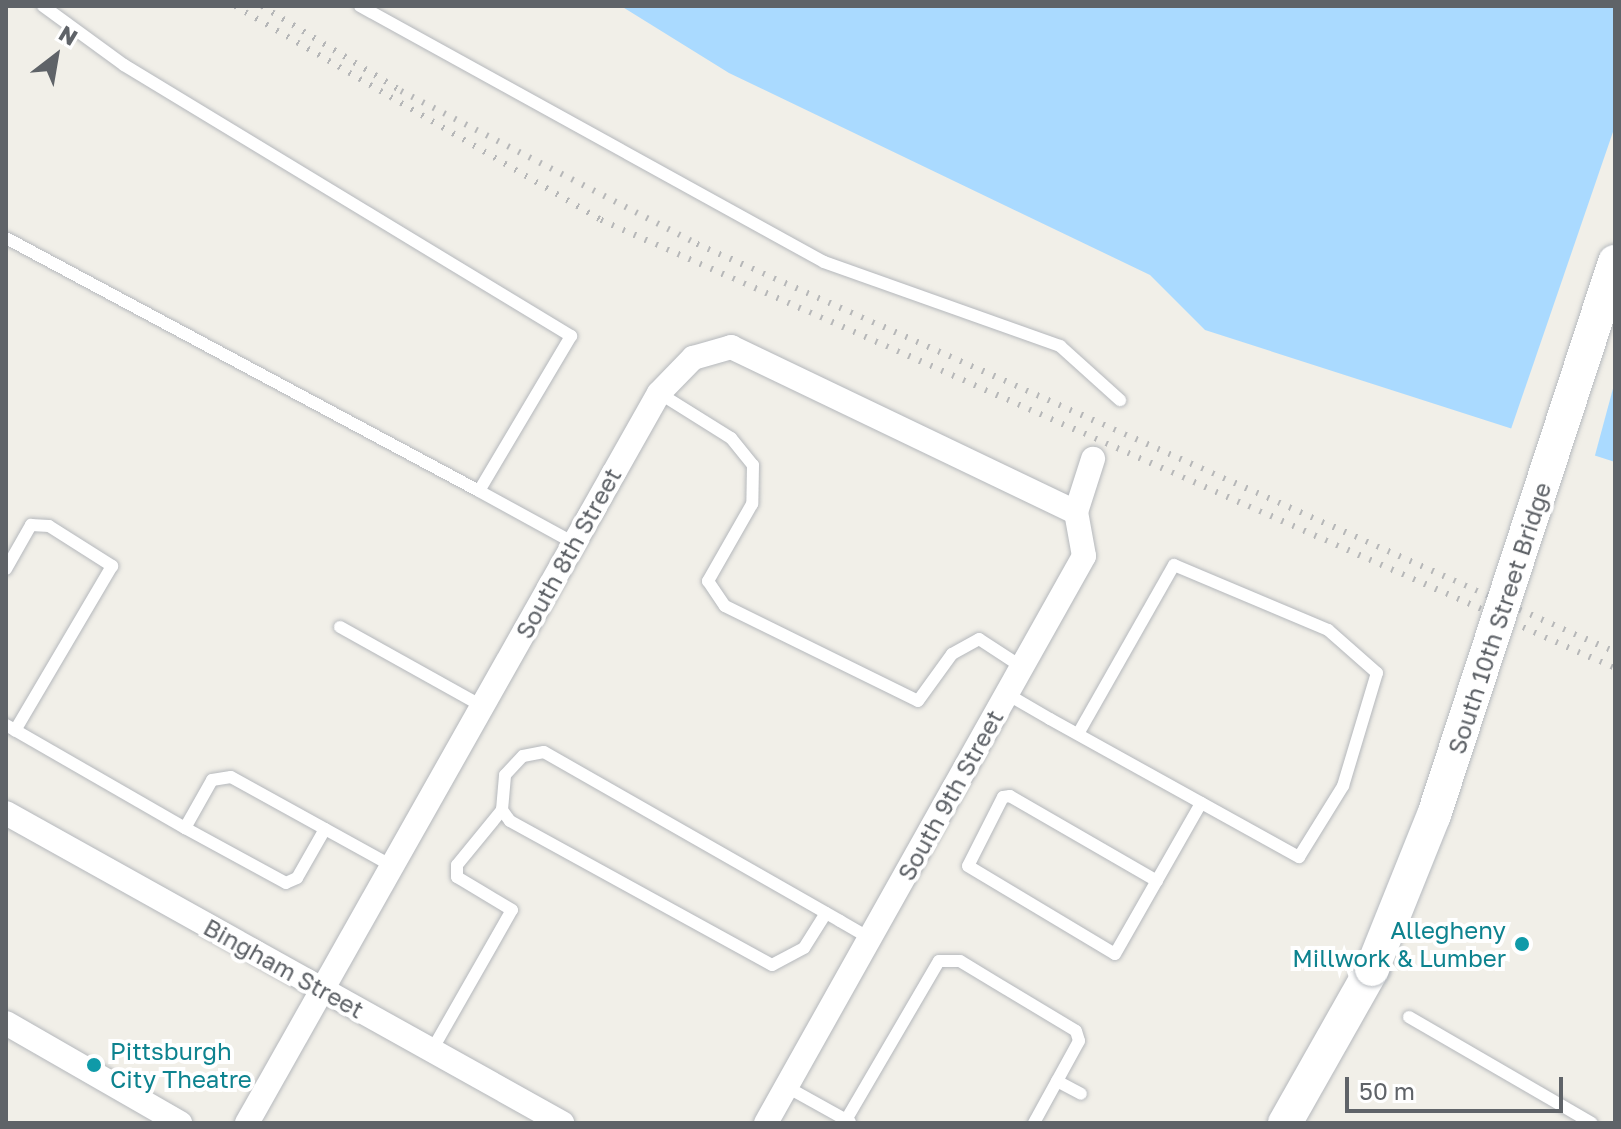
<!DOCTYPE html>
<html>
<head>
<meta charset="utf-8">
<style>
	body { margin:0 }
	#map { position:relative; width:1621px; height:1129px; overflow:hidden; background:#f1efe8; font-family:"Golos Text",sans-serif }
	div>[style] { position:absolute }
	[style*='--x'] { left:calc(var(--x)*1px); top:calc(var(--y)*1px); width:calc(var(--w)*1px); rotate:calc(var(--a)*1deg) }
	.water>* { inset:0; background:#aadaff }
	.pier>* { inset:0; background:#f1efe8 }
	.roads { filter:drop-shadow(0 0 2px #b5b8bc) drop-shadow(0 0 2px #b5b8bc) }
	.lane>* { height:12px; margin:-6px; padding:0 6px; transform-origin:6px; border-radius:6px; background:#fff }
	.street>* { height:24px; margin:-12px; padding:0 12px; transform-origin:12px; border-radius:12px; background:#fff }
	.secondary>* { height:34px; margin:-17px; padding:0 17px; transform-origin:17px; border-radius:17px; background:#fff }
	.rail>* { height:6px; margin-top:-3px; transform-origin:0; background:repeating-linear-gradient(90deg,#b6b7b8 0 2px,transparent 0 12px) }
	.bridges { filter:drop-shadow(0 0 2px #b6babf) drop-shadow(0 0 2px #b6babf) }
	.secondary-bridge>* { height:34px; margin:-17px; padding:0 17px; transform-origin:17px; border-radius:17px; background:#fff }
	.dots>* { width:22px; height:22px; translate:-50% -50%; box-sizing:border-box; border:4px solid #fff; border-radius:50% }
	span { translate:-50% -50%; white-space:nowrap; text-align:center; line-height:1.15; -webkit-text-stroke:8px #fff; paint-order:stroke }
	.street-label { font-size:24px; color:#5f6368 }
	.culture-label { font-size:24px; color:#0d838f }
	.right { translate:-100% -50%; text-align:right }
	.left { translate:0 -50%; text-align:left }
	.frame { position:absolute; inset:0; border:8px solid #5f6368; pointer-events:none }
	.north { position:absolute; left:16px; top:16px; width:80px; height:80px; -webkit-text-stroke:6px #fff; paint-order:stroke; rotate:31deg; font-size:22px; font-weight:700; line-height:32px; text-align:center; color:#5f6368 }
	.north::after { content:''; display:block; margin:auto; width:28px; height:36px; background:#5f6368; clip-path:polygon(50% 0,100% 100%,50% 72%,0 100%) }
	.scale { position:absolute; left:1345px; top:1077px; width:218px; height:36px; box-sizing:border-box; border:4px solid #5f6368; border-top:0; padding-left:10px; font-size:24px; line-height:28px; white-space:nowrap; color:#5f6368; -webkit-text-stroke:6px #fff; paint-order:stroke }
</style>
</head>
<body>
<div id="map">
	<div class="water">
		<div style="clip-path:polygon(621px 6px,1615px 6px,1615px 462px,1205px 330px,1150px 275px,729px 73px)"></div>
	</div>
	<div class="pier">
		<div style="clip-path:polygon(1615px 126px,1615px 381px,1594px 459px,1510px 432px)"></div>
	</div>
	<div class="roads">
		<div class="lane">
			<div style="--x:43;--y:6;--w:100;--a:36.1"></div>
			<div style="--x:124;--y:65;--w:523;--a:31.23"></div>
			<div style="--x:571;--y:336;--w:180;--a:120.7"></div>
			<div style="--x:479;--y:491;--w:108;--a:28.7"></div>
			<div style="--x:360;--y:6;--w:530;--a:28.89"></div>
			<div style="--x:824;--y:262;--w:251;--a:19.6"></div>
			<div style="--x:1060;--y:346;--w:81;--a:42"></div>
			<div style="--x:6;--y:238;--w:536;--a:28.14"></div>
			<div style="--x:659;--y:393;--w:85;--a:32"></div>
			<div style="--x:731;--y:438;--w:35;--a:51"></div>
			<div style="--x:753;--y:465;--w:39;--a:91"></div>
			<div style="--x:752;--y:504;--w:89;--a:119.7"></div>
			<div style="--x:708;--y:581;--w:30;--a:56"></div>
			<div style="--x:725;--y:606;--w:215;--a:26.2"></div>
			<div style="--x:918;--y:701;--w:58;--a:-54.1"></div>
			<div style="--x:952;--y:654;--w:31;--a:-29"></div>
			<div style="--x:979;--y:639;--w:51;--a:33.1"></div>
			<div style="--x:6;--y:569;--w:51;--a:-60.4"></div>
			<div style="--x:31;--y:525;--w:18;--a:3"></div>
			<div style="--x:49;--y:526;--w:75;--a:32.4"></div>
			<div style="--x:112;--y:566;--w:191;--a:120.5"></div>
			<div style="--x:340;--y:627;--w:162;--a:29.1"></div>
			<div style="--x:1007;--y:694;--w:50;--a:30.2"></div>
			<div style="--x:1050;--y:719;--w:285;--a:29"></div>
			<div style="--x:1299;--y:857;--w:84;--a:-58.2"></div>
			<div style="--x:1343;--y:786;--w:118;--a:-73.3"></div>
			<div style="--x:1377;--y:673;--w:65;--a:-138.7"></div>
			<div style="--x:1328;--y:630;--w:167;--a:-157.1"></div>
			<div style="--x:1174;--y:565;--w:194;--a:119.6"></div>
			<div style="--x:6;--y:725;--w:207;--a:29.9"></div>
			<div style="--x:325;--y:829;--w:56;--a:119.7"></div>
			<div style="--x:297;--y:878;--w:12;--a:156"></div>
			<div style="--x:286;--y:883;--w:115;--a:-151.4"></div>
			<div style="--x:185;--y:828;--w:55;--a:-60.6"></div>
			<div style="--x:212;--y:780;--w:19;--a:-9"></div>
			<div style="--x:231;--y:777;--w:184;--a:28.9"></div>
			<div style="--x:1157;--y:881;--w:170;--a:-150"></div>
			<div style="--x:1010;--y:796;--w:7;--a:172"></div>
			<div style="--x:1003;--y:797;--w:77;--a:116.9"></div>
			<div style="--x:968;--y:866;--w:171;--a:30.9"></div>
			<div style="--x:1115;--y:954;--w:174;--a:-60.3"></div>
			<div style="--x:826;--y:913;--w:41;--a:122.2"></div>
			<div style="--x:804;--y:948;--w:36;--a:152"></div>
			<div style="--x:772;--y:965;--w:299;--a:-151.2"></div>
			<div style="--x:510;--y:821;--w:14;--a:-126"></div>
			<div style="--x:502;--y:810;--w:35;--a:-85"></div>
			<div style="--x:505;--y:775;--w:26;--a:-47"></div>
			<div style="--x:523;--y:756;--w:21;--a:-11"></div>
			<div style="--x:544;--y:752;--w:341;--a:29.7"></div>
			<div style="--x:840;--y:921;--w:34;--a:30"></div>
			<div style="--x:1409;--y:1017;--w:211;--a:30.1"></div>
			<div style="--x:432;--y:1050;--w:161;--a:-60.3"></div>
			<div style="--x:512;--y:910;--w:64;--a:-149"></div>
			<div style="--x:457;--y:877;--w:12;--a:-90"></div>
			<div style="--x:457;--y:865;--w:71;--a:-50.7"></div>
			<div style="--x:1057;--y:1081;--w:27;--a:28"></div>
			<div style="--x:787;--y:1087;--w:72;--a:29.1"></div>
			<div style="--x:846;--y:1120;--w:184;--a:-59.7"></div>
			<div style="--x:939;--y:961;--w:21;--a:0"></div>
			<div style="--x:960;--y:961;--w:135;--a:31.1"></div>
			<div style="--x:1076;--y:1031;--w:10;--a:73"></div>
			<div style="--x:1079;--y:1041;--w:94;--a:118.8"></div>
		</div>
		<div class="street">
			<div style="--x:6;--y:813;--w:637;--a:29.14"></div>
			<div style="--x:6;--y:1023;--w:201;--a:29.9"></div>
			<div style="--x:247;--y:1123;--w:838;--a:-60.56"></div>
			<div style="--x:659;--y:393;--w:49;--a:-45.8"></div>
			<div style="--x:693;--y:358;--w:40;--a:-16"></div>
			<div style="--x:731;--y:347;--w:382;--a:25.6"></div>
			<div style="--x:766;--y:1123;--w:650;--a:-60.71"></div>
			<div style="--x:1084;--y:556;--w:45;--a:-100.3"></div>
			<div style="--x:1076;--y:512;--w:56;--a:-72.2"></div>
		</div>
		<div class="secondary">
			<div style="--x:1285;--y:1123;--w:177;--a:-60.5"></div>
		</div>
	</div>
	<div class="rail">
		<div style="--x:235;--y:6;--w:424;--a:30.3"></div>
		<div style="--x:601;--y:220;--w:1109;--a:23.84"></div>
		<div style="--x:262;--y:6;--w:163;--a:31.4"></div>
		<div style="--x:401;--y:91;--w:333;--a:27.3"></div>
		<div style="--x:697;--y:244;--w:1005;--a:23.96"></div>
	</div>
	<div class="bridges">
		<div class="secondary-bridge">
			<div style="--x:1372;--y:969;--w:166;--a:-68.1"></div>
			<div style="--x:1434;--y:815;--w:582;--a:-71.88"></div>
		</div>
	</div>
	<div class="dots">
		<div style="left:1522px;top:944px;background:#0f9aa8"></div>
		<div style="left:94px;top:1065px;background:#0f9aa8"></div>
	</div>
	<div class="street-label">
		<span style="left:568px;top:553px;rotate:-61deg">South 8th Street</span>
		<span style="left:1499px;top:618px;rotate:-72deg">South 10th Street Bridge</span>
		<span style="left:950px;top:795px;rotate:-61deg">South 9th Street</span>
		<span style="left:284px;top:968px;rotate:29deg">Bingham Street</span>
	</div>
	<div class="culture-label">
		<span class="right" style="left:1506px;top:944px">Allegheny<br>Millwork &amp; Lumber</span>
		<span class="left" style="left:110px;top:1065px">Pittsburgh<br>City Theatre</span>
	</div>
	<div class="frame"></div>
	<div class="north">N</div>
	<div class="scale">50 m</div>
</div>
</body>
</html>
